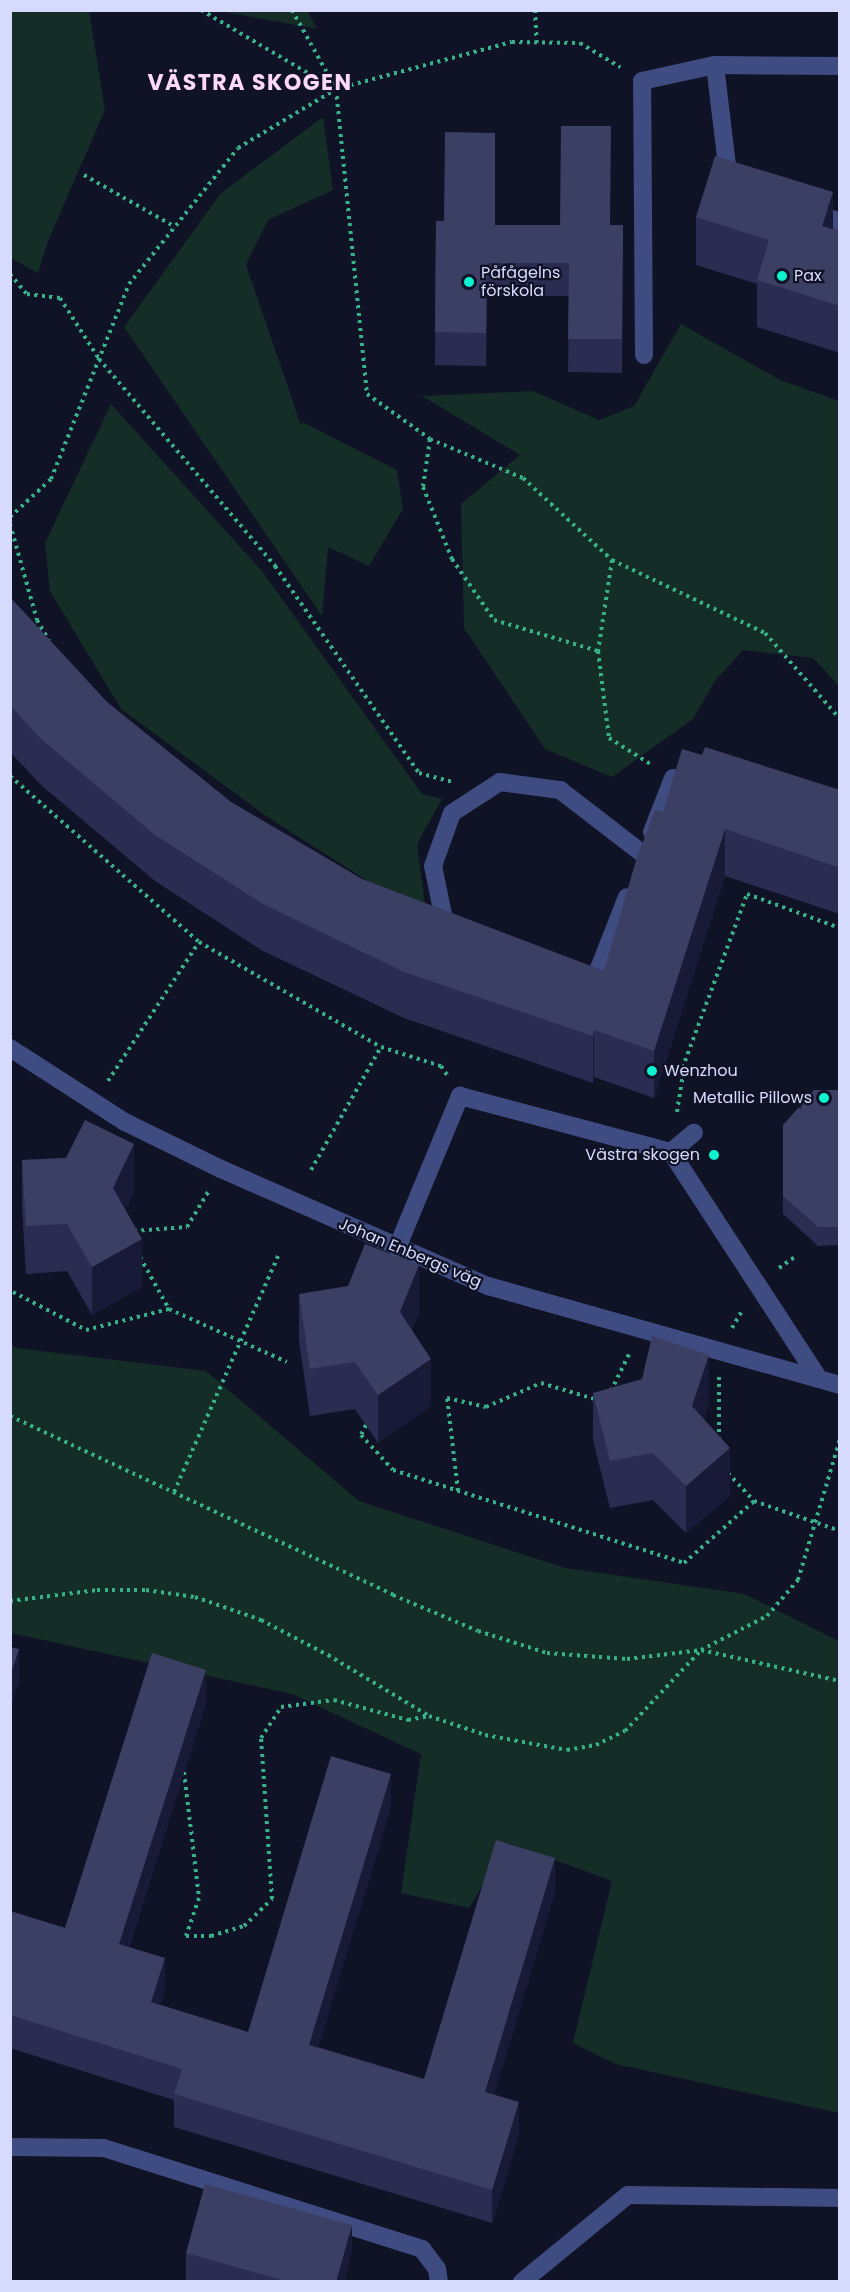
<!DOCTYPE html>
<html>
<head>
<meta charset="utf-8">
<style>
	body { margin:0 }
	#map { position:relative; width:850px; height:2292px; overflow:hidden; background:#101225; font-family:Poppins,sans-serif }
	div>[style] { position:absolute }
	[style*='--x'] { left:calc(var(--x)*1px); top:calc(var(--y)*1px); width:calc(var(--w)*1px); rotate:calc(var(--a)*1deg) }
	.green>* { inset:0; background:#142e27 }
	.path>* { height:4px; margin-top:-2px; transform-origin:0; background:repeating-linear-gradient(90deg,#36b18c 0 3px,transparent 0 7.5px) }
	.minor>* { height:18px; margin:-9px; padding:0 9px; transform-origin:9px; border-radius:9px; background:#3e4c81 }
	.wall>* { inset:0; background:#2a2c52 }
	.shaded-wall>* { inset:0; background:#181a38 }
	.building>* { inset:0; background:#3c3f64 }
	.dots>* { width:16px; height:16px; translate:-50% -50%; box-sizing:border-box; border:3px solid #101225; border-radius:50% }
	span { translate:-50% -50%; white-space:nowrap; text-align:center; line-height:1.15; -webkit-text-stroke:4.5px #101225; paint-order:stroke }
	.poi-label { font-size:16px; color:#d6dbfd }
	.left { translate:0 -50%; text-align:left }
	.right { translate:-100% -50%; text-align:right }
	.street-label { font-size:16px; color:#d6dbfd }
	.district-label { font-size:22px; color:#fdd8f8; font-weight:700; letter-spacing:1.5px }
	.frame { position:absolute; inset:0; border:12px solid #d6dbfd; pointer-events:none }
</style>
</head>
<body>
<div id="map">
	<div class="green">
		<div style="clip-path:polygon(11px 10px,89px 11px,105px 110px,48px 241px,38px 273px,11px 258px)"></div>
		<div style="clip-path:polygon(220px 11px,308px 11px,317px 29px)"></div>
		<div style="clip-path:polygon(323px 117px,333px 190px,268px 220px,246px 265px,302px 428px,302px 422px,397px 470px,403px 509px,369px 566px,328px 547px,322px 616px,124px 327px,221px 193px)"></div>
		<div style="clip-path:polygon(681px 324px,780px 380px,839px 401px,839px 686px,813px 658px,743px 650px,715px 681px,693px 719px,612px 777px,545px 749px,464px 628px,461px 504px,520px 455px,422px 396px,533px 391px,599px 420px,634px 406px)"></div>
		<div style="clip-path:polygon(111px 404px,262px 571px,422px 794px,442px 799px,417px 844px,427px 919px,266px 816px,121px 709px,50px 591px,45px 543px)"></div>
		<div style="clip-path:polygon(10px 1344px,16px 1348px,206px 1371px,359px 1501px,565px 1568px,745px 1594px,839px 1641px,839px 2113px,616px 2064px,573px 2043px,612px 1881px,508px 1843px,469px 1908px,401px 1893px,421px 1754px,292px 1694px,11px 1633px)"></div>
	</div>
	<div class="path">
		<div style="--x:201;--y:10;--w:156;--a:30.5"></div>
		<div style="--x:292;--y:10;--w:90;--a:60.9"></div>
		<div style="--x:336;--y:89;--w:307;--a:84.2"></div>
		<div style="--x:367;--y:394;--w:77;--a:35.5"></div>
		<div style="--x:430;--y:439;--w:101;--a:22.8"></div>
		<div style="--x:523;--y:478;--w:121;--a:42.7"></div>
		<div style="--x:612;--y:560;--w:170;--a:25.5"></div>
		<div style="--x:765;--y:633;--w:114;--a:48.9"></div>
		<div style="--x:535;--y:10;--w:33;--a:87"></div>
		<div style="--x:84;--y:175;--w:105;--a:29.7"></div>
		<div style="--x:10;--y:274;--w:26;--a:50"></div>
		<div style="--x:27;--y:294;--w:33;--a:7"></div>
		<div style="--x:60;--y:298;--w:72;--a:57.4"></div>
		<div style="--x:99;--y:359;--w:272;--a:49.6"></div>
		<div style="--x:275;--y:566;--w:252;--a:55.2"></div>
		<div style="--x:419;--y:773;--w:34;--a:15"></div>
		<div style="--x:430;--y:439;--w:49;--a:98.3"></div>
		<div style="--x:423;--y:487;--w:78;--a:68.1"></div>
		<div style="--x:452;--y:559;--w:74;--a:55.5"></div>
		<div style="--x:494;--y:620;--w:109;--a:16.6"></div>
		<div style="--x:10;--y:517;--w:56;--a:-42.8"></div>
		<div style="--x:51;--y:479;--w:210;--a:-68.2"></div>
		<div style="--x:129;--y:284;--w:174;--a:-51.3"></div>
		<div style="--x:238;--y:148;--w:114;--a:-31"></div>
		<div style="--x:336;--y:89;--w:182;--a:-15"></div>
		<div style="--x:512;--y:42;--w:68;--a:0.8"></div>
		<div style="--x:580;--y:43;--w:47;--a:31"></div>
		<div style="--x:10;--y:524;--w:100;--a:74.3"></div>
		<div style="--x:37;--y:620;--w:24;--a:60"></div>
		<div style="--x:612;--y:560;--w:92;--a:98.7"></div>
		<div style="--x:598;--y:651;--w:88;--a:82.8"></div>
		<div style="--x:609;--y:738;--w:51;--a:32.1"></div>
		<div style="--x:10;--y:776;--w:252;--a:41.3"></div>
		<div style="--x:199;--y:942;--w:210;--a:30"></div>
		<div style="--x:381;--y:1047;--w:63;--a:17.6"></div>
		<div style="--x:441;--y:1066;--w:11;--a:56"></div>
		<div style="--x:108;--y:1081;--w:166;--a:-56.8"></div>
		<div style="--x:677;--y:1112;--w:52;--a:-81.1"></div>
		<div style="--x:685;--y:1061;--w:178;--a:-69.6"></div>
		<div style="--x:747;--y:894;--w:99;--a:20.1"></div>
		<div style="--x:311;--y:1170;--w:142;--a:-60.4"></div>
		<div style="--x:134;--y:1231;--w:53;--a:-4.3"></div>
		<div style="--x:187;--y:1227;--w:41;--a:-59"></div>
		<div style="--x:140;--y:1257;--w:60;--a:60.9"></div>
		<div style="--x:779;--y:1268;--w:19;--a:-35"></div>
		<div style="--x:13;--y:1292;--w:82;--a:27.5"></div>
		<div style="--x:86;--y:1330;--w:86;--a:-14.2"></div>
		<div style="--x:169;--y:1309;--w:129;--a:24.2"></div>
		<div style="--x:732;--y:1328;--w:20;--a:-60"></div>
		<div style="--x:719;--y:1377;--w:62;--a:90"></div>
		<div style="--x:611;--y:1391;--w:43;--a:-64"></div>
		<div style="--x:10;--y:1416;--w:423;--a:25"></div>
		<div style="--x:393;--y:1595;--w:92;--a:23"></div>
		<div style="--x:478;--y:1631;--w:72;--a:17.7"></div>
		<div style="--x:547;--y:1653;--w:80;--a:4.3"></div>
		<div style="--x:627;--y:1659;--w:75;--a:-6.9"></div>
		<div style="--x:701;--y:1650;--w:142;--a:12.6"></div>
		<div style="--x:366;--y:1425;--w:11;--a:117"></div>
		<div style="--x:361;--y:1435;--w:47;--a:47.6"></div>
		<div style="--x:393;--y:1470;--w:305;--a:17.7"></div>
		<div style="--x:684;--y:1563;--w:94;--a:-41.5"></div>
		<div style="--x:754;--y:1501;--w:91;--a:19.2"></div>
		<div style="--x:728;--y:1473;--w:38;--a:47"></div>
		<div style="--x:458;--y:1491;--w:94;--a:-96.7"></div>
		<div style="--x:447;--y:1398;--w:40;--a:13"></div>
		<div style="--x:486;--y:1407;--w:60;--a:-23.6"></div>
		<div style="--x:541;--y:1383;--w:59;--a:16.6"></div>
		<div style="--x:174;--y:1492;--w:260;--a:-66.2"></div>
		<div style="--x:10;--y:1601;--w:88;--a:-7.2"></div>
		<div style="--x:97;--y:1590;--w:49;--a:0"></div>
		<div style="--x:146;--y:1590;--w:49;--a:8.1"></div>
		<div style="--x:195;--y:1597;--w:70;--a:19.2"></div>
		<div style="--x:261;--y:1620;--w:76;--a:27.6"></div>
		<div style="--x:328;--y:1655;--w:118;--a:31.1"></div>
		<div style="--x:429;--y:1716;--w:59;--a:18.7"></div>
		<div style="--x:485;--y:1735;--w:83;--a:10.4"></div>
		<div style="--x:567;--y:1750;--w:29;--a:-10"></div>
		<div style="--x:596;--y:1745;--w:32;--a:-26"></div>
		<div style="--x:625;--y:1731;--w:111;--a:-46.8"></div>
		<div style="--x:701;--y:1650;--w:74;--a:-27.3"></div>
		<div style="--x:767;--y:1616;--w:48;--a:-49.3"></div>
		<div style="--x:798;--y:1580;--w:147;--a:-73.4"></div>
		<div style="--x:184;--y:1772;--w:127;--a:83.2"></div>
		<div style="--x:199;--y:1898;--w:40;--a:108.9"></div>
		<div style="--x:186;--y:1936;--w:25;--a:0"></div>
		<div style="--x:211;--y:1936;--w:34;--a:-17"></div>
		<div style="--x:244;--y:1926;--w:39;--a:-44"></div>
		<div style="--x:272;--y:1899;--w:161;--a:-93.9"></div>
		<div style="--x:261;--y:1738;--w:37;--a:-57"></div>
		<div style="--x:281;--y:1707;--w:53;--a:-7.5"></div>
		<div style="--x:334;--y:1700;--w:77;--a:15.1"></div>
		<div style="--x:408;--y:1720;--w:20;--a:-11"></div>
	</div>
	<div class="minor">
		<div style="--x:715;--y:65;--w:118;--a:83.2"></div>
		<div style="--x:810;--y:212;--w:32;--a:18"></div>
		<div style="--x:644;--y:355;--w:274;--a:-90.4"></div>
		<div style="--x:642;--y:81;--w:75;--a:-12.4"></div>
		<div style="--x:715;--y:65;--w:125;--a:0.5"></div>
		<div style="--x:652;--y:832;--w:58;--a:-68.7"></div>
		<div style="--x:447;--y:934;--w:69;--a:-101.6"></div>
		<div style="--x:433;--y:866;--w:56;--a:-70.3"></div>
		<div style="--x:452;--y:813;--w:57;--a:-32.9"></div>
		<div style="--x:500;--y:782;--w:61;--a:7.6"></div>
		<div style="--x:560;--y:790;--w:105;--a:37.6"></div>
		<div style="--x:584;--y:978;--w:10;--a:17"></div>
		<div style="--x:594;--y:981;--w:90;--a:-68.6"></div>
		<div style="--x:10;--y:1048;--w:137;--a:32.8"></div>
		<div style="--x:125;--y:1122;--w:107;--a:26.1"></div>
		<div style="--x:221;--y:1169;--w:292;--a:23.7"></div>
		<div style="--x:488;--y:1286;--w:366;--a:15.7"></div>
		<div style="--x:671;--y:1152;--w:30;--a:-40"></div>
		<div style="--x:397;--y:1248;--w:165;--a:-67.5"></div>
		<div style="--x:460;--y:1096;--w:218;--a:14.9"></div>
		<div style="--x:671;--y:1152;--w:271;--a:56.9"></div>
		<div style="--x:10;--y:2147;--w:94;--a:0.6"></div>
		<div style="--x:104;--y:2148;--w:334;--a:17.6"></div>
		<div style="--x:422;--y:2249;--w:25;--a:53"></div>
		<div style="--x:437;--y:2269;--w:13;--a:81"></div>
		<div style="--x:522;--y:2282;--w:137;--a:-39.4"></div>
		<div style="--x:628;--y:2195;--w:212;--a:0.8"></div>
	</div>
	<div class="wall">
		<div style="clip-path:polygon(696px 217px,833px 229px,840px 231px,840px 353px,757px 327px,757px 284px,696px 265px)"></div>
		<div style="clip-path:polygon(436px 221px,495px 225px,623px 225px,622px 373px,568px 372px,569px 296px,487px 296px,486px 366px,435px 365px)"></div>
		<div style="clip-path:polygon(10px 597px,107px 702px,231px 802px,362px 879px,604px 971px,663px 812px,840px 790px,840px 914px,725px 876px,654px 1098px,594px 1077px,593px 1083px,404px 1018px,263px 951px,155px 881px,40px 784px,10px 752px)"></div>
		<div style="clip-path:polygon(840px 1090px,840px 1245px,818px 1246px,783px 1214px,783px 1125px)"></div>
		<div style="clip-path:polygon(66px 1158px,134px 1192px,125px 1210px,142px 1287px,92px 1315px,67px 1271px,26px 1274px,22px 1208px,22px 1160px)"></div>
		<div style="clip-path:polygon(299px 1294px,419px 1312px,412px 1330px,431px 1406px,378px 1443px,355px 1409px,310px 1416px,299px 1341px)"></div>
		<div style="clip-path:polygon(593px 1393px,709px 1402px,704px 1418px,730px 1496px,686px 1533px,653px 1500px,610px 1508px,593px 1440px)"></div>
		<div style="clip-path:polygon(206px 1703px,129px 1947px,165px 1991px,160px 2005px,248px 2032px,391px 1807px,318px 2047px,424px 2079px,555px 1891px,494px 2094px,519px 2135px,492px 2223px,174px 2127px,174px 2100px,10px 2048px,10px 1911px,65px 1928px)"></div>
		<div style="clip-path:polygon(352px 2251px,344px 2282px,193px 2282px,186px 2280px,186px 2253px)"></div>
	</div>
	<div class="shaded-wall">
		<div style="clip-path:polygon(833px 192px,833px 240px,822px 226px)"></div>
		<div style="clip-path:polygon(725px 829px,725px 876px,654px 1098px,654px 1051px)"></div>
		<div style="clip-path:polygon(594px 1030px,594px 1077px,593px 1083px,593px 1036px)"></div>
		<div style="clip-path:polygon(134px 1144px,134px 1192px,113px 1236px,113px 1188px)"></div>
		<div style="clip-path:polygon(142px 1239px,142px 1287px,92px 1315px,92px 1267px)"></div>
		<div style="clip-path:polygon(419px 1265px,419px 1312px,400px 1360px,400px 1312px)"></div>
		<div style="clip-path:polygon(709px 1355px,709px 1402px,692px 1453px,692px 1406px)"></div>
		<div style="clip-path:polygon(431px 1359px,431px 1406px,378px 1443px,378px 1395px)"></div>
		<div style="clip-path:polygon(730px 1448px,730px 1496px,686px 1533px,686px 1486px)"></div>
		<div style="clip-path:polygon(19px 1649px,19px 1682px,10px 1710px,10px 1677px)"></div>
		<div style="clip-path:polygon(206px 1670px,206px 1703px,119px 1977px,119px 1944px)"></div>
		<div style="clip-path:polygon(391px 1774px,391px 1807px,309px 2078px,309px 2045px)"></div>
		<div style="clip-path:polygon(555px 1858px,555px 1891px,485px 2125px,485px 2092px)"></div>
		<div style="clip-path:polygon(165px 1958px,165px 1991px,151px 2035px,151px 2002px)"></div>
		<div style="clip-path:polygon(519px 2102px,519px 2135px,492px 2223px,492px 2190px)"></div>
		<div style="clip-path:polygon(352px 2225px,352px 2251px,344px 2282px,336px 2282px)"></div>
	</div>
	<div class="building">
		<div style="clip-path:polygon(561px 126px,611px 126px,610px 225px,623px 225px,622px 339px,568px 339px,569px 263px,487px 263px,486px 333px,435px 332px,436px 221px,444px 221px,445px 132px,495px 133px,495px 225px,560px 225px)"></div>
		<div style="clip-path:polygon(715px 156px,833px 192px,822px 226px,840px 231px,840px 306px,757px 280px,769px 240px,696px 217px)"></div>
		<div style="clip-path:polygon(10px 597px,107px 702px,231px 802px,362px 879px,604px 971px,637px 857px,655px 810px,663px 812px,682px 749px,702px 755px,705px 747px,840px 790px,840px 868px,725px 829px,654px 1051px,594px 1030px,593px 1036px,404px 972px,263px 904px,155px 835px,40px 738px,10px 705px)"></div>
		<div style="clip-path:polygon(814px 1090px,840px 1090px,840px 1227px,818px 1227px,783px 1196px,783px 1125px)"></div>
		<div style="clip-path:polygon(85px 1120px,134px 1144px,113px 1188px,142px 1239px,92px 1267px,67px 1224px,26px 1226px,22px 1160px,66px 1158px)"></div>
		<div style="clip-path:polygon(365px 1244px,419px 1265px,400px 1312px,431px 1359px,378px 1395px,355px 1362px,310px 1369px,299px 1294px,348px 1286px)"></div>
		<div style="clip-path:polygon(652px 1336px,709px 1355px,692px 1406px,730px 1448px,686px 1486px,653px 1453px,610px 1461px,593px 1393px,642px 1379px)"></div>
		<div style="clip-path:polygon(10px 1647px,19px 1649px,10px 1677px)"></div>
		<div style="clip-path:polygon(152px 1653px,206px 1670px,119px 1944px,165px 1958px,151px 2002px,248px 2032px,331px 1756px,391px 1774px,309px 2045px,424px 2079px,496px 1840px,555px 1858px,485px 2092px,519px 2102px,492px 2190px,174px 2094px,182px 2069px,10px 2015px,10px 1911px,65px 1928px)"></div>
		<div style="clip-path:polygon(205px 2184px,352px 2225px,336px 2282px,289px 2282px,186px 2253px)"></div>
	</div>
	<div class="dots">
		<div style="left:782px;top:276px;background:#0df2d1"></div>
		<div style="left:469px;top:282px;background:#0df2d1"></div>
		<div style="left:652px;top:1071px;background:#0df2d1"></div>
		<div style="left:824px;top:1098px;background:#0df2d1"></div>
		<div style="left:714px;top:1155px;background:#0df2d1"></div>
	</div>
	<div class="poi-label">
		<span class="left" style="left:481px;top:282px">Påfågelns<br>förskola</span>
		<span class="left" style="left:794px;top:276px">Pax</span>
		<span class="left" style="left:664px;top:1071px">Wenzhou</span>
		<span class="right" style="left:812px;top:1098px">Metallic Pillows</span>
		<span class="right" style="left:700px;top:1155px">Västra skogen</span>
	</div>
	<div class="street-label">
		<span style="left:410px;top:1253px;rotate:23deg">Johan Enbergs väg</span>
	</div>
	<div class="district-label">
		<span style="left:250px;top:83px">VÄSTRA SKOGEN</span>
	</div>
	<div class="frame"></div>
</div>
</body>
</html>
